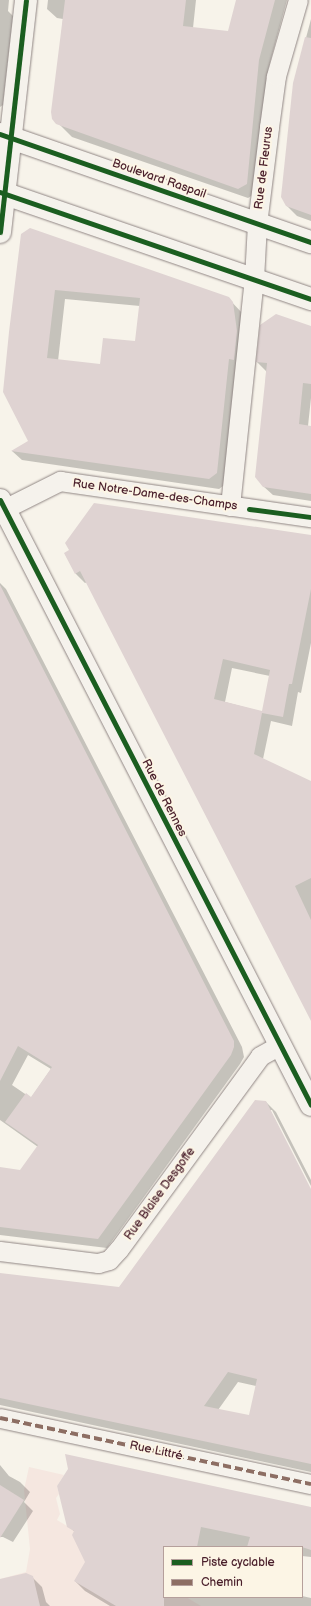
<!DOCTYPE html>
<html>
<head>
<meta charset="utf-8">
<style>
	body { margin:0 }
	#map { position:relative; width:311px; height:1606px; overflow:hidden; background:#f7f3ea; font-family:"Balsamiq Sans",sans-serif }
	div>[style] { position:absolute }
	[style*='--x'] { left:calc(var(--x)*1px); top:calc(var(--y)*1px); width:calc(var(--w)*1px); rotate:calc(var(--a)*1deg) }
	.built>* { inset:0; background:#f5e7e0 }
	.shadow>* { inset:0; background:#0003 }
	.building>* { inset:0; background:#dfd3d2 }
	.roads { filter:drop-shadow(0 0 1px #908684) drop-shadow(0 0 1px #908684) }
	.street>* { height:19px; margin:-9.5px; padding:0 9.5px; transform-origin:9.5px; border-radius:9.5px; background:#f5f2ec }
	.secondary>* { height:22px; margin:-11px; padding:0 11px; transform-origin:11px; border-radius:11px; background:#f5f2ec }
	.quiet>* { height:4px; margin-top:-2px; transform-origin:0; background:repeating-linear-gradient(90deg,#8d6e63 0 8px,transparent 0 12px) }
	.cycleway>* { height:5px; margin:-2.5px; padding:0 2.5px; transform-origin:2.5px; border-radius:2.5px; background:#1b5e20 }
	span { translate:-50% -50%; white-space:nowrap; text-align:center; line-height:1.15; -webkit-text-stroke:4px #fcf5e5; paint-order:stroke }
	.street-label { font-size:12px; color:#4a1f2b }
	.legend { position:absolute; left:163px; top:1546px; width:140px; height:52px; box-sizing:border-box; background:#fcf5e5; border:1px solid #b59f9b; margin:0; padding:5px 7px; list-style:none; font-size:12px; color:#4a1f2b }
	.legend li { display:flex; align-items:center; gap:8px; height:20px }
	.legend b { width:20px; border:1px solid #b59f9b }
</style>
</head>
<body>
<div id="map">
	<div class="built">
		<div style="clip-path:polygon(29px 1467px,64px 1475px,57px 1486px,59px 1494px,56px 1498px,60px 1514px,57px 1520px,164px 1584px,164px 1597px,186px 1597px,201px 1606px,0 1606px,0 1579px,26px 1572px,30px 1549px,24px 1490px)"></div>
	</div>
	<div class="shadow">
		<div style="clip-path:polygon(0 0,9px 0,8px 11px,13px 16px,3px 105px,0 107px)"></div>
		<div style="clip-path:polygon(48px 0,196px 0,193px 28px,229px 32px,237px 0,287px 0,268px 70px,256px 193px,248px 198px,72px 137px,53px 118px,63px 19px,57px 18px,47px 9px)"></div>
		<div style="clip-path:polygon(311px 19px,311px 221px,297px 216px,287px 206px,294px 83px)"></div>
		<div style="clip-path:polygon(evenodd,30px 229px,228px 298px,244px 315px,227px 483px,219px 489px,22px 460px,12px 451px,29px 442px,30px 229px,65px 299px,140px 306px,136px 342px,101px 366px,58px 361px,65px 299px)"></div>
		<div style="clip-path:polygon(311px 327px,311px 398px,308px 426px,311px 427px,311px 501px,273px 495px,263px 486px,266px 371px,257px 362px)"></div>
		<div style="clip-path:polygon(evenodd,311px 536px,311px 643px,301px 693px,298px 692px,292px 726px,271px 721px,263px 759px,311px 782px,311px 1018px,87px 582px,85px 583px,76px 574px,65px 554px,311px 536px,232px 668px,270px 676px,263px 712px,225px 702px,232px 668px)"></div>
		<div style="clip-path:polygon(evenodd,0 583px,6px 589px,242px 1047px,244px 1057px,240px 1064px,107px 1248px,0 1235px,0 1172px,21px 1171px,38px 1147px,0 1120px,0 583px,28px 1055px,51px 1069px,31px 1098px,12px 1085px,28px 1055px)"></div>
		<div style="clip-path:polygon(evenodd,266px 1102px,276px 1112px,311px 1180px,311px 1186px,272px 1110px,270px 1110px,311px 1191px,311px 1472px,0 1405px,0 1274px,119px 1288px,266px 1102px,238px 1382px,256px 1386px,250px 1416px,218px 1410px,238px 1382px)"></div>
		<div style="clip-path:polygon(0 1465px,9px 1476px,20px 1482px,30px 1492px,24px 1502px,33px 1511px,13px 1542px,3px 1537px,0 1537px)"></div>
		<div style="clip-path:polygon(311px 1508px,311px 1557px,302px 1556px,302px 1547px,164px 1547px,164px 1597px,302px 1596px,311px 1598px,311px 1606px,110px 1606px,85px 1591px,75px 1581px,86px 1562px,75px 1532px,68px 1526px)"></div>
		<div style="clip-path:polygon(32px 1577px,42px 1587px,46px 1602px,50px 1606px,0 1606px,0 1580px)"></div>
	</div>
	<div class="building">
		<div style="clip-path:polygon(65px 0,186px 0,183px 26px,228px 31px,236px 0,275px 0,259px 60px,247px 184px,238px 189px,56px 124px,52px 119px,51px 112px)"></div>
		<div style="clip-path:polygon(305px 37px,311px 38px,311px 215px,286px 206px,281px 197px,293px 83px)"></div>
		<div style="clip-path:polygon(evenodd,30px 228px,229px 297px,233px 302px,237px 331px,234px 360px,229px 359px,217px 473px,209px 479px,11px 451px,28px 441px,3px 392px,9px 332px,21px 234px,30px 228px,55px 290px,140px 298px,135px 341px,103px 338px,100px 364px,47px 358px,55px 290px)"></div>
		<div style="clip-path:polygon(276px 314px,311px 326px,311px 384px,303px 383px,299px 424px,311px 426px,311px 494px,263px 487px,255px 477px,267px 363px,256px 362px,260px 325px)"></div>
		<div style="clip-path:polygon(evenodd,94px 503px,311px 535px,311px 589px,292px 684px,289px 684px,283px 717px,262px 713px,254px 754px,311px 781px,311px 878px,295px 886px,311px 920px,311px 1021px,80px 571px,75px 574px,64px 553px,69px 550px,65px 543px,94px 503px,223px 659px,270px 670px,262px 711px,214px 699px,223px 659px)"></div>
		<div style="clip-path:polygon(0 585px,234px 1041px,234px 1047px,231px 1055px,98px 1239px,0 1227px,0 1167px,20px 1170px,38px 1145px,5px 1122px,26px 1093px,31px 1097px,52px 1067px,18px 1046px,0 1081px)"></div>
		<div style="clip-path:polygon(evenodd,255px 1100px,266px 1101px,311px 1189px,311px 1464px,0 1398px,0 1273px,119px 1287px,255px 1100px,228px 1372px,257px 1379px,249px 1415px,204px 1406px,228px 1372px)"></div>
		<div style="clip-path:polygon(65px 1454px,311px 1507px,311px 1550px,302px 1547px,247px 1547px,250px 1537px,201px 1527px,197px 1547px,164px 1547px,164px 1606px,116px 1606px,74px 1581px,85px 1562px,72px 1535px,74px 1531px,67px 1527px,57px 1486px,68px 1469px)"></div>
		<div style="clip-path:polygon(0 1485px,24px 1500px,0 1538px)"></div>
		<div style="clip-path:polygon(26px 1573px,33px 1576px,40px 1606px,0 1606px,0 1579px)"></div>
	</div>
	<div class="roads">
		<div class="street">
			<div style="--x:230;--y:506;--w:228;--a:-84"></div>
			<div style="--x:254;--y:279;--w:55;--a:-86.9"></div>
			<div style="--x:257;--y:224;--w:98;--a:-82.9"></div>
			<div style="--x:269;--y:127;--w:51;--a:-82.2"></div>
			<div style="--x:276;--y:76;--w:79;--a:-73.9"></div>
			<div style="--x:4;--y:509;--w:63;--a:-26.6"></div>
			<div style="--x:60;--y:481;--w:254;--a:8.2"></div>
			<div style="--x:0;--y:1251;--w:99;--a:7"></div>
			<div style="--x:98;--y:1263;--w:11;--a:-15"></div>
			<div style="--x:109;--y:1260;--w:15;--a:-48"></div>
			<div style="--x:119;--y:1249;--w:239;--a:-53.8"></div>
			<div style="--x:260;--y:1056;--w:23;--a:-29"></div>
			<div style="--x:0;--y:1418;--w:318;--a:12"></div>
		</div>
		<div class="secondary">
			<div style="--x:0;--y:134;--w:329;--a:19.2"></div>
			<div style="--x:0;--y:192;--w:329;--a:19"></div>
			<div style="--x:0;--y:232;--w:233;--a:-83.6"></div>
			<div style="--x:0;--y:500;--w:680;--a:62.79"></div>
		</div>
	</div>
	<div class="quiet">
		<div style="--x:0;--y:1418;--w:318;--a:12"></div>
	</div>
	<div class="cycleway">
		<div style="--x:0;--y:134;--w:329;--a:19.2"></div>
		<div style="--x:0;--y:192;--w:329;--a:19"></div>
		<div style="--x:0;--y:232;--w:233;--a:-83.6"></div>
		<div style="--x:0;--y:500;--w:680;--a:62.79"></div>
		<div style="--x:249;--y:509;--w:63;--a:7.4"></div>
	</div>
	<div class="street-label">
		<span style="left:264px;top:168px;rotate:-83deg">Rue de Fleurus</span>
		<span style="left:159px;top:179px;rotate:19deg">Boulevard Raspail</span>
		<span style="left:155px;top:495px;rotate:8deg">Rue Notre-Dame-des-Champs</span>
		<span style="left:164px;top:798px;rotate:63deg">Rue de Rennes</span>
		<span style="left:160px;top:1194px;rotate:-54deg">Rue Blaise Desgoffe</span>
		<span style="left:156px;top:1451px;rotate:12deg">Rue Littré</span>
	</div>
	<ul class="legend">
	<li><b style="height:5px;background:#1b5e20"></b>Piste cyclable</li>
	<li><b style="height:5px;background:#8d6e63"></b>Chemin</li>
	</ul>
</div>
</body>
</html>
